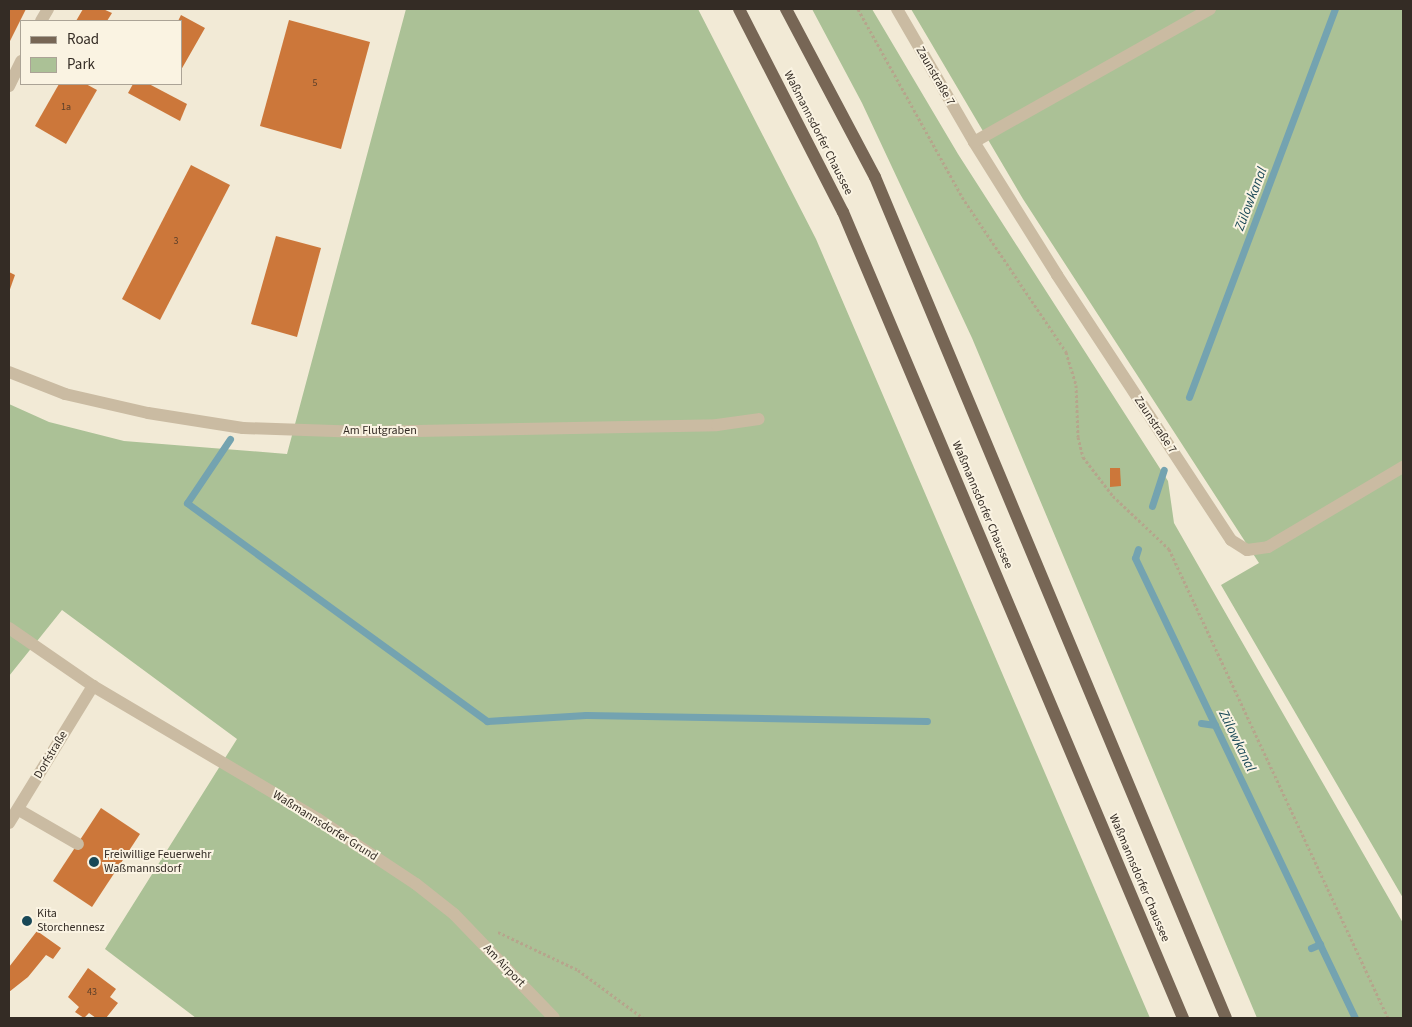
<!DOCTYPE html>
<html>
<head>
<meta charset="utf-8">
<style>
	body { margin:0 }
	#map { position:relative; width:1412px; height:1027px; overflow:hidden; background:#f2ead6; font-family:"Source Sans 3",sans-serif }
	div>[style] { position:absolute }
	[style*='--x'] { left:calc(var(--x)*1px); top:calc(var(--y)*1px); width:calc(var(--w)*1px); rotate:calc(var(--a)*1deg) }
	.green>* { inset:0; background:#abc196 }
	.stream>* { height:7px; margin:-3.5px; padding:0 3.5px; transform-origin:3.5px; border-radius:3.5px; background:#74a3b0 }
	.building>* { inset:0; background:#cc773a }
	.path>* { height:3px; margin-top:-1.5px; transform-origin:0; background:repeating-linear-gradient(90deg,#b6a58c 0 2.5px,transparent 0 5px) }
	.service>* { height:12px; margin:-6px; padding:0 6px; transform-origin:6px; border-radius:6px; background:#cabba2 }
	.minor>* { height:12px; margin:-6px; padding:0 6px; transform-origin:6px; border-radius:6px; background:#cabba2 }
	.primary>* { height:12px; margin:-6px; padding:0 6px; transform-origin:6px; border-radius:6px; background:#765 }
	.dots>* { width:14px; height:14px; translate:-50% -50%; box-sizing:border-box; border:2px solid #faf3e2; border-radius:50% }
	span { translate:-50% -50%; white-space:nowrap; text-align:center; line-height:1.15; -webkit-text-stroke:4px #faf3e2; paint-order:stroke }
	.number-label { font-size:10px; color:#5a3f2a }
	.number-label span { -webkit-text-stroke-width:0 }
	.street-label { font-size:12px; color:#342c25 }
	.poi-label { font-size:12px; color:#342c25 }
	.left { translate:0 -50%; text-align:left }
	.water-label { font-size:14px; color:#194857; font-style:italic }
	.frame { position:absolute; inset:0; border:10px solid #342c25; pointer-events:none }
	.legend { position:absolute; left:20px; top:20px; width:162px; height:65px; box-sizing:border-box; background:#faf3e2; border:1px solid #aba396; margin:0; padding:6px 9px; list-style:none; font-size:15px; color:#342c25 }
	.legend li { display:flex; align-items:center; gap:10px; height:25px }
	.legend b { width:25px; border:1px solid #aba396 }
</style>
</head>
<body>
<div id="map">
	<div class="green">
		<div style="clip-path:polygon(406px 9px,698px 9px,816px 239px,1150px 1018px,196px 1018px,105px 949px,237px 739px,62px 610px,9px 676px,9px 404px,49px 422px,124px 441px,287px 454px)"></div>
		<div style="clip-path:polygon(812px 9px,872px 9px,958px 154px,1168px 481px,1174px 523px,1403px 923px,1403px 1018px,1257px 1018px,972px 338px,862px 103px)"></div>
		<div style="clip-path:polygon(911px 9px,1403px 9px,1403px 898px,1221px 585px,1259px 563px,1023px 199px)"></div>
	</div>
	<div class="stream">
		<div style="--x:1189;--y:397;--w:415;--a:-69.4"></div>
		<div style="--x:230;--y:439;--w:77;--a:123.9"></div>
		<div style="--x:187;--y:503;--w:371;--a:36"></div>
		<div style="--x:487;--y:721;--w:99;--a:-3.5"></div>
		<div style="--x:586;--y:715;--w:341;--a:1"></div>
		<div style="--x:1152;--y:506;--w:38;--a:-72"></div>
		<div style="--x:1138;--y:549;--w:9;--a:108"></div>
		<div style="--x:1135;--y:558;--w:510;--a:64.44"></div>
		<div style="--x:1201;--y:723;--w:14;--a:8"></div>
		<div style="--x:1311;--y:948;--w:10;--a:-24"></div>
	</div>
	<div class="building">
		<div style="clip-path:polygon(9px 9px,26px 9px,9px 43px)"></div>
		<div style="clip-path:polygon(83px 9px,103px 9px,112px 13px,107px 21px,76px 21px)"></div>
		<div style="clip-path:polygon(181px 15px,205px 28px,181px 70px,181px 21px,178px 21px)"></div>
		<div style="clip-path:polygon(289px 20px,370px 42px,341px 149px,260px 126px)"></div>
		<div style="clip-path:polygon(59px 84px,86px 84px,97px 90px,66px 144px,35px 126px)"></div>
		<div style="clip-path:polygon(133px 84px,149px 84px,187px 104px,180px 121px,128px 93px)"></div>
		<div style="clip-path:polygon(191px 165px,230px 185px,160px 320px,122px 299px)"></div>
		<div style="clip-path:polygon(276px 236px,321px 248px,297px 337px,251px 324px)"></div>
		<div style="clip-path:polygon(9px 272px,15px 275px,9px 292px)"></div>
		<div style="clip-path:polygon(1110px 468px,1120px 468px,1121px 486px,1110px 487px)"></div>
		<div style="clip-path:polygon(101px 808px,140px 834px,92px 907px,53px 881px)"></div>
		<div style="clip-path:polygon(37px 931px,61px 948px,53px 959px,46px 955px,28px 977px,9px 992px,9px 967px)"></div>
		<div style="clip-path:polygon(88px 968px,116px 989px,110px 997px,118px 1003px,106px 1018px,96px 1018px,89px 1013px,84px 1018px,75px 1012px,79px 1007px,68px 997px)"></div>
	</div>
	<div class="path">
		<div style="--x:858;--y:9;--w:215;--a:61"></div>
		<div style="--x:962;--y:197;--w:187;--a:56.1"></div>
		<div style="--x:1066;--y:352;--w:34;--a:73"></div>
		<div style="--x:1076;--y:385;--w:52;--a:87.8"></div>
		<div style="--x:1078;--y:437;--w:21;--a:76"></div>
		<div style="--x:1083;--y:457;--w:49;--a:52.4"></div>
		<div style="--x:1113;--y:496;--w:77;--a:43.4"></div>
		<div style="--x:1169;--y:549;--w:518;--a:64.97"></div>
		<div style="--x:498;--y:932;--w:89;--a:25.4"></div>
		<div style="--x:578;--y:970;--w:81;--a:36.4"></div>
	</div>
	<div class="service">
		<div style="--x:897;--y:9;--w:154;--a:59.9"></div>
		<div style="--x:974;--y:142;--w:157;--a:58"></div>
		<div style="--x:1057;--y:275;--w:317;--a:56.7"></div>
		<div style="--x:1231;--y:540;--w:19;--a:32"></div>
		<div style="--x:1247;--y:550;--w:21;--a:-8"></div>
		<div style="--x:1268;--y:547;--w:157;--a:-30.7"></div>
		<div style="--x:974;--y:142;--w:271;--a:-29.4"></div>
		<div style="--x:19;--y:810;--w:68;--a:30"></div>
		<div style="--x:9;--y:823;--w:161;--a:-58.5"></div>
	</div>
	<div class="minor">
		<div style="--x:41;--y:21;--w:14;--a:-60"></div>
		<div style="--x:9;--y:86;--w:28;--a:-64"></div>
		<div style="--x:9;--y:372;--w:60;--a:21.4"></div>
		<div style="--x:65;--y:394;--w:85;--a:12.9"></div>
		<div style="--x:148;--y:413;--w:96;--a:9"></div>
		<div style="--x:243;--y:428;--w:120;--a:1.9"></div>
		<div style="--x:363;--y:432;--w:354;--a:-1.1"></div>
		<div style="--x:717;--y:425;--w:42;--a:-8.1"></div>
		<div style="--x:9;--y:628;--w:102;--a:34.6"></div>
		<div style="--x:93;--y:686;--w:261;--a:30.6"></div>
		<div style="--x:318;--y:819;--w:118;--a:33.6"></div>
		<div style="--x:416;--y:884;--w:48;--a:38.3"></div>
		<div style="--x:454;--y:914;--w:144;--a:46.1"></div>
	</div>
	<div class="primary">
		<div style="--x:739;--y:9;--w:228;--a:62.9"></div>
		<div style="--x:843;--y:212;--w:875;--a:67.13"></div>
		<div style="--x:786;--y:9;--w:190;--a:62.1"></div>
		<div style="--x:875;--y:177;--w:911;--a:67.35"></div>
	</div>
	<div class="dots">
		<div style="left:94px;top:862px;background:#194857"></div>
		<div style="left:27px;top:921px;background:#194857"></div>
	</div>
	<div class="number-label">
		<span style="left:315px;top:84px">5</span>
		<span style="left:66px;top:108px">1a</span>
		<span style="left:176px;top:242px">3</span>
		<span style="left:92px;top:993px">43</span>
	</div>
	<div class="street-label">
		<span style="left:935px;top:76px;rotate:60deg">Zaunstraße 7</span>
		<span style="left:818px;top:133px;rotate:63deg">Waßmannsdorfer Chaussee</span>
		<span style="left:1155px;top:425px;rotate:56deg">Zaunstraße 7</span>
		<span style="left:380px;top:431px">Am Flutgraben</span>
		<span style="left:982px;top:505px;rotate:67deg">Waßmannsdorfer Chaussee</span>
		<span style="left:51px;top:755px;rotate:-59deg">Dorfstraße</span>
		<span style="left:325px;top:826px;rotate:32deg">Waßmannsdorfer Grund</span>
		<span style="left:1139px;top:878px;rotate:67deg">Waßmannsdorfer Chaussee</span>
		<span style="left:504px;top:966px;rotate:46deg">Am Airport</span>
	</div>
	<div class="poi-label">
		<span class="left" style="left:104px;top:862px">Freiwillige Feuerwehr<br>Waßmannsdorf</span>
		<span class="left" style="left:37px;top:921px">Kita<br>Storchennesz</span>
	</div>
	<div class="water-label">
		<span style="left:1251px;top:199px;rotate:-69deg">Zülowkanal</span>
		<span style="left:1237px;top:741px;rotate:64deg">Zülowkanal</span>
	</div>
	<div class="frame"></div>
	<ul class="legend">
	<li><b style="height:6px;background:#765"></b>Road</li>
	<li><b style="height:14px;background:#abc196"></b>Park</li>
	</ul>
</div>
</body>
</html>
